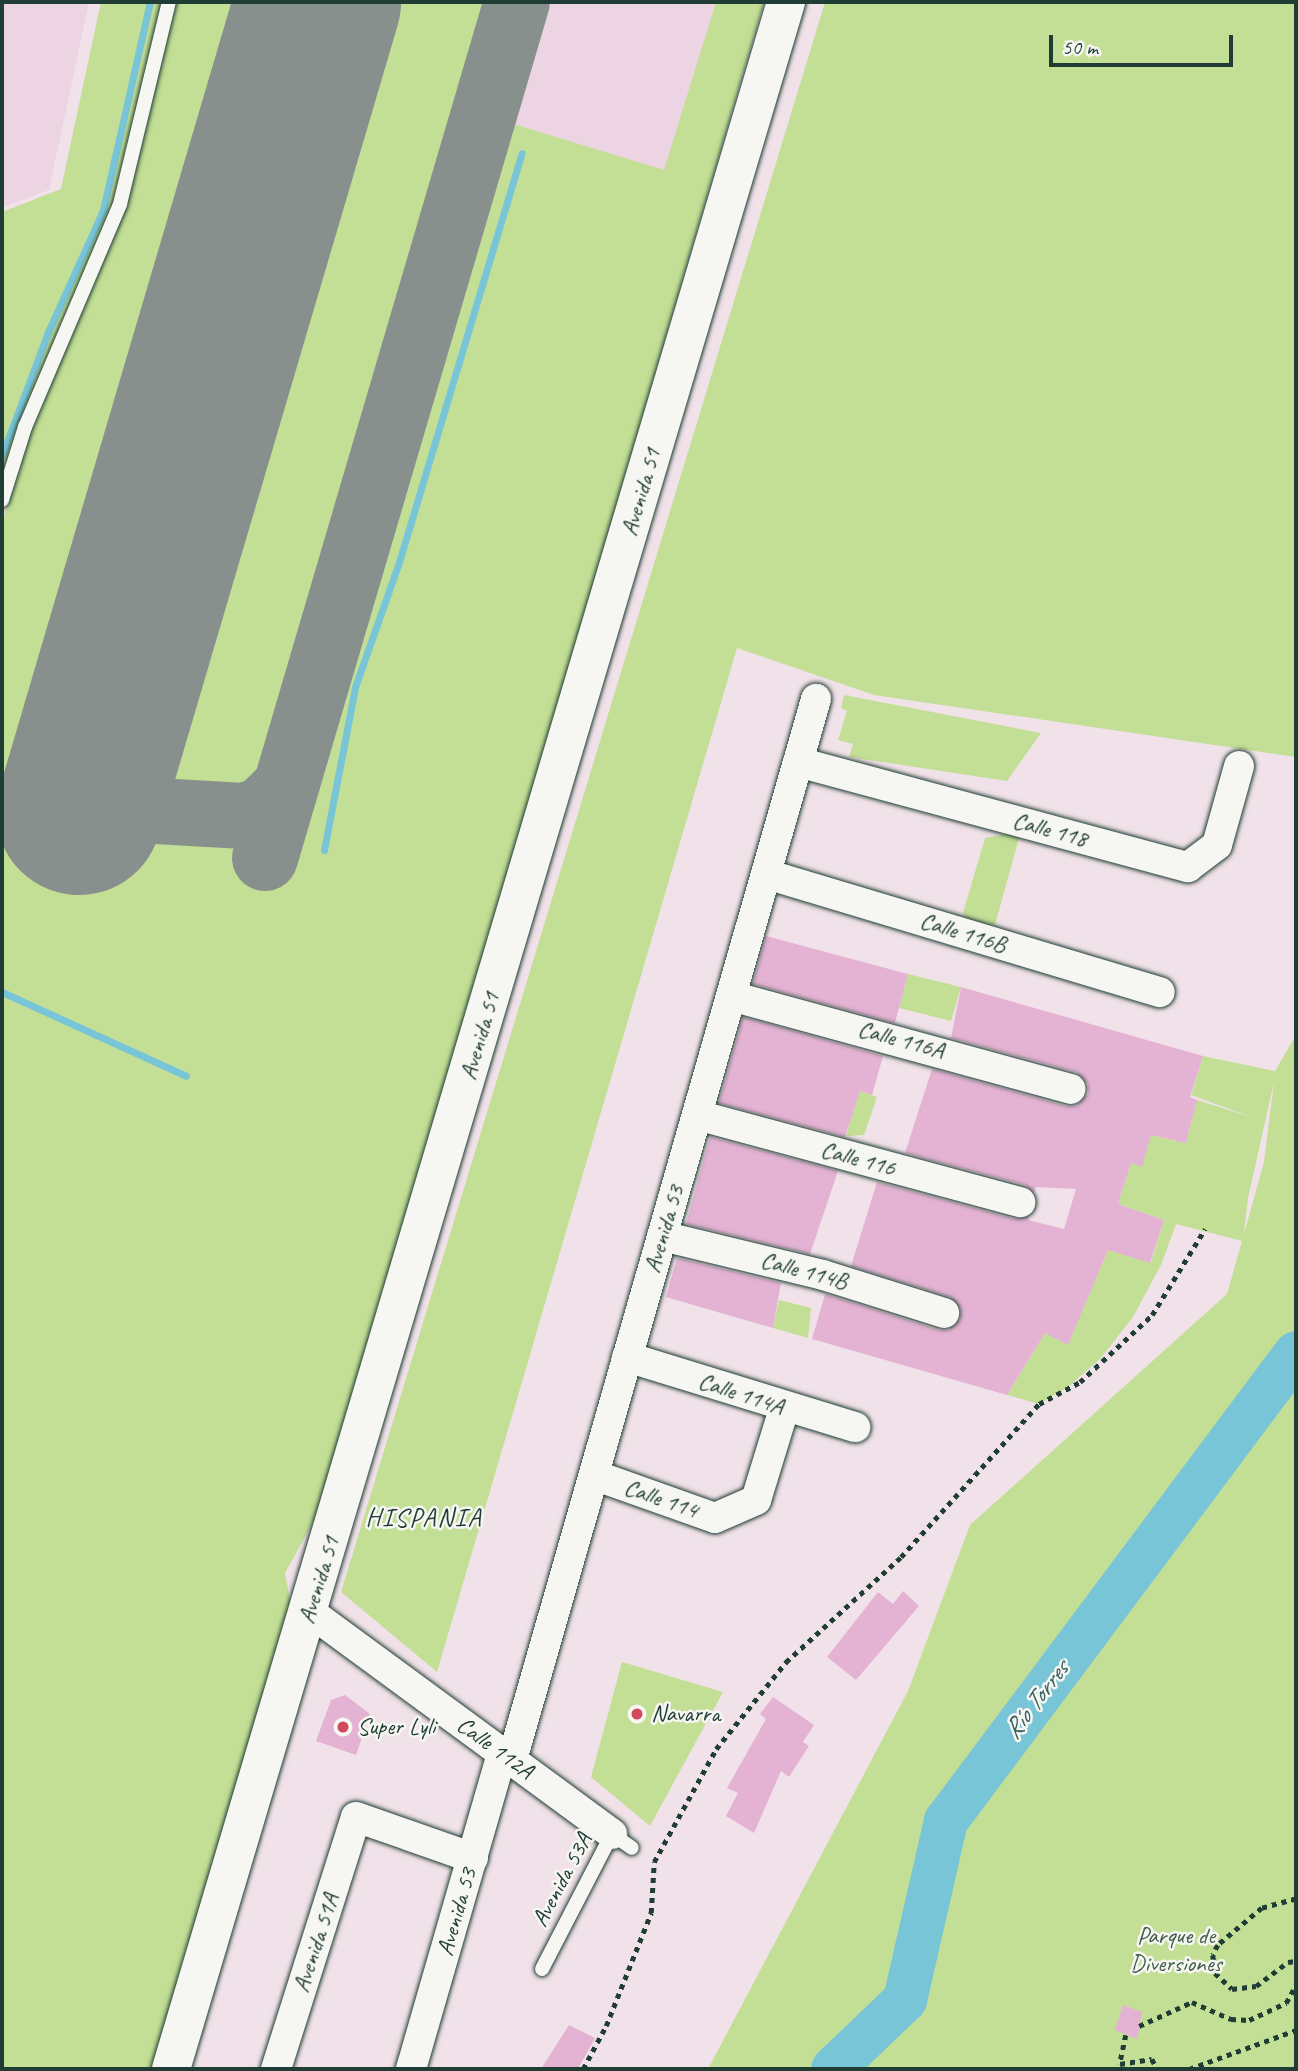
<!DOCTYPE html>
<html>
<head>
<meta charset="utf-8">
<style>
	body { margin:0 }
	#map { position:relative; width:1298px; height:2071px; overflow:hidden; background:#f1e2e9; font-family:Caveat,sans-serif }
	div>[style] { position:absolute }
	[style*='--x'] { left:calc(var(--x)*1px); top:calc(var(--y)*1px); width:calc(var(--w)*1px); rotate:calc(var(--a)*1deg) }
	.built>* { inset:0; background:#edd4e2 }
	.green>* { inset:0; background:#c3de95 }
	.stream>* { height:7px; margin:-3.5px; padding:0 3.5px; transform-origin:3.5px; border-radius:3.5px; background:#79c5d8 }
	.river>* { height:44px; margin:-22px; padding:0 22px; transform-origin:22px; border-radius:22px; background:#79c5d8 }
	.taxiway>* { height:66px; margin:-33px; padding:0 33px; transform-origin:33px; border-radius:33px; background:#88908e }
	.runway>* { height:166px; margin:-83px; padding:0 83px; transform-origin:83px; border-radius:83px; background:#88908e }
	.building>* { inset:0; background:#e4b3d3 }
	.path>* { height:4.5px; margin-top:-2.25px; transform-origin:0; background:repeating-linear-gradient(90deg,#1f3d34 0 5px,transparent 0 10px) }
	.roads { filter:drop-shadow(0 0 2px #1f3d34) drop-shadow(0 0 2px #1f3d34) }
	.service>* { height:14px; margin:-7px; padding:0 7px; transform-origin:7px; border-radius:7px; background:#f6f6f2 }
	.minor>* { height:30px; margin:-15px; padding:0 15px; transform-origin:15px; border-radius:15px; background:#f6f6f2 }
	.secondary>* { height:38px; margin:-19px; padding:0 19px; transform-origin:19px; border-radius:19px; background:#f6f6f2 }
	.dots>* { width:19px; height:19px; translate:-50% -50%; box-sizing:border-box; border:4px solid #f6f6f2; border-radius:50% }
	span { translate:-50% -50%; white-space:nowrap; text-align:center; line-height:1.15; -webkit-text-stroke:5px #f6f6f2; paint-order:stroke }
	.street-label { font-size:24px; color:#1f3d34 }
	.poi-label { font-size:24px; color:#1f3d34 }
	.left { translate:0 -50%; text-align:left }
	.park-label { font-size:24px; color:#405d47 }
	.neighbourhood-label { font-size:26px; color:#1f3d34; letter-spacing:2px }
	.water-label { font-size:26px; color:#365f5d; font-style:italic }
	.frame { position:absolute; inset:0; border:4px solid #1f3d34; pointer-events:none }
	.scale { position:absolute; left:1049px; top:35px; width:184px; height:32px; box-sizing:border-box; border:4px solid #1f3d34; border-top:0; padding-left:9px; font-size:21px; line-height:24px; white-space:nowrap; color:#1f3d34; -webkit-text-stroke:5px #f6f6f2; paint-order:stroke }
</style>
</head>
<body>
<div id="map">
	<div class="built">
		<div style="clip-path:polygon(2px 2px,89px 2px,49px 190px,2px 207px)"></div>
		<div style="clip-path:polygon(101px 2px,745px 2px,2px 2069px,2px 212px,61px 189px)"></div>
	</div>
	<div class="green">
		<div style="clip-path:polygon(101px 2px,163px 2px,115px 202px,56px 335px,2px 483px,2px 212px,61px 189px)"></div>
		<div style="clip-path:polygon(176px 2px,261px 2px,21px 807px,104px 830px,250px 834px,239px 860px,279px 873px,504px 121px,664px 170px,716px 2px,764px 2px,326px 1499px,285px 1573px,291px 1606px,160px 2069px,2px 2069px,2px 523px,31px 430px,127px 206px)"></div>
		<div style="clip-path:polygon(371px 2px,495px 2px,269px 762px,227px 795px,149px 789px,139px 781px)"></div>
		<div style="clip-path:polygon(825px 2px,1296px 2px,1296px 757px,874px 695px,737px 648px,437px 1672px,341px 1592px)"></div>
		<div style="clip-path:polygon(844px 695px,1041px 733px,1007px 781px,849px 757px,853px 744px,838px 740px,847px 711px,841px 708px)"></div>
		<div style="clip-path:polygon(1021px 831px,995px 925px,967px 921px,963px 913px,985px 838px)"></div>
		<div style="clip-path:polygon(908px 974px,961px 987px,951px 1021px,899px 1008px)"></div>
		<div style="clip-path:polygon(evenodd,1296px 1035px,1296px 2069px,708px 2069px,908px 1691px,970px 1525px,1227px 1294px,1242px 1241px,1176px 1224px,1161px 1265px,1133px 1317px,1100px 1359px,1068px 1387px,1039px 1404px,1007px 1395px,1045px 1333px,1068px 1344px,1108px 1250px,1151px 1262px,1164px 1220px,1118px 1204px,1131px 1163px,1141px 1166px,1151px 1135px,1186px 1143px,1197px 1100px,1254px 1118px,1191px 1095px,1203px 1056px,1275px 1071px,1296px 1035px,1274px 1082px,1264px 1162px,1244px 1234px,1248px 1198px,1274px 1082px)"></div>
		<div style="clip-path:polygon(849px 1087px,877px 1097px,864px 1135px,846px 1136px,854px 1108px)"></div>
		<div style="clip-path:polygon(779px 1300px,811px 1308px,808px 1338px,773px 1328px)"></div>
		<div style="clip-path:polygon(622px 1662px,723px 1692px,650px 1826px,591px 1777px)"></div>
	</div>
	<div class="stream">
		<div style="--x:2;--y:455;--w:131;--a:-69.5"></div>
		<div style="--x:48;--y:332;--w:134;--a:-65.7"></div>
		<div style="--x:103;--y:210;--w:213;--a:-77.3"></div>
		<div style="--x:324;--y:850;--w:166;--a:-79.2"></div>
		<div style="--x:355;--y:687;--w:133;--a:-70.6"></div>
		<div style="--x:399;--y:562;--w:427;--a:-73.3"></div>
		<div style="--x:2;--y:992;--w:202;--a:24.5"></div>
	</div>
	<div class="river">
		<div style="--x:833;--y:2069;--w:100;--a:-43.8"></div>
		<div style="--x:905;--y:2000;--w:184;--a:-77.1"></div>
		<div style="--x:946;--y:1821;--w:584;--a:-53.21"></div>
	</div>
	<div class="taxiway">
		<div style="--x:103;--y:731;--w:39;--a:84"></div>
		<div style="--x:107;--y:770;--w:22;--a:63"></div>
		<div style="--x:117;--y:790;--w:22;--a:39"></div>
		<div style="--x:134;--y:804;--w:23;--a:18"></div>
		<div style="--x:156;--y:811;--w:88;--a:3.3"></div>
		<div style="--x:244;--y:816;--w:19;--a:-18"></div>
		<div style="--x:262;--y:810;--w:30;--a:-44"></div>
		<div style="--x:265;--y:858;--w:892;--a:-73.6"></div>
	</div>
	<div class="runway">
		<div style="--x:79;--y:812;--w:845;--a:-73.56"></div>
	</div>
	<div class="building">
		<div style="clip-path:polygon(766px 936px,908px 974px,895px 1023px,753px 984px)"></div>
		<div style="clip-path:polygon(961px 987px,1203px 1056px,1190px 1097px,1197px 1100px,1186px 1143px,1151px 1135px,1142px 1167px,1131px 1163px,1118px 1204px,1164px 1220px,1150px 1263px,1108px 1250px,1068px 1345px,1045px 1333px,1007px 1395px,812px 1339px,825px 1294px,939px 1330px,948px 1330px,960px 1319px,961px 1309px,950px 1297px,851px 1266px,877px 1182px,1015px 1219px,1029px 1216px,1028px 1220px,1064px 1229px,1076px 1189px,1036px 1187px,1034px 1193px,1025px 1185px,905px 1153px,932px 1069px,1066px 1106px,1076px 1106px,1088px 1094px,1088px 1084px,1076px 1072px,951px 1038px)"></div>
		<div style="clip-path:polygon(743px 1017px,883px 1056px,872px 1095px,860px 1091px,845px 1137px,719px 1103px)"></div>
		<div style="clip-path:polygon(710px 1137px,838px 1171px,810px 1254px,686px 1224px)"></div>
		<div style="clip-path:polygon(677px 1258px,781px 1283px,773px 1328px,666px 1297px)"></div>
		<div style="clip-path:polygon(903px 1591px,919px 1606px,856px 1680px,827px 1657px,878px 1592px,893px 1604px)"></div>
		<div style="clip-path:polygon(345px 1695px,370px 1714px,356px 1755px,316px 1741px,331px 1700px)"></div>
		<div style="clip-path:polygon(773px 1697px,814px 1725px,803px 1742px,809px 1746px,789px 1777px,781px 1771px,754px 1833px,726px 1816px,738px 1793px,727px 1788px,766px 1719px,760px 1714px)"></div>
		<div style="clip-path:polygon(1123px 2005px,1142px 2012px,1137px 2039px,1115px 2030px)"></div>
		<div style="clip-path:polygon(569px 2025px,595px 2038px,578px 2069px,541px 2069px)"></div>
	</div>
	<div class="path">
		<div style="--x:1296;--y:1899;--w:35;--a:165"></div>
		<div style="--x:1262;--y:1908;--w:57;--a:139.9"></div>
		<div style="--x:1218;--y:1945;--w:11;--a:117"></div>
		<div style="--x:1213;--y:1955;--w:18;--a:84"></div>
		<div style="--x:1215;--y:1973;--w:23;--a:43"></div>
		<div style="--x:1232;--y:1989;--w:24;--a:-7"></div>
		<div style="--x:1256;--y:1986;--w:40;--a:-37"></div>
		<div style="--x:1288;--y:1962;--w:8;--a:-7"></div>
		<div style="--x:1139;--y:2026;--w:58;--a:-24.4"></div>
		<div style="--x:1192;--y:2002;--w:43;--a:23.6"></div>
		<div style="--x:1231;--y:2019;--w:18;--a:3"></div>
		<div style="--x:1249;--y:2020;--w:41;--a:-24.7"></div>
		<div style="--x:1286;--y:2003;--w:21;--a:-61"></div>
		<div style="--x:1126;--y:2035;--w:30;--a:102"></div>
		<div style="--x:1120;--y:2064;--w:32;--a:-9"></div>
		<div style="--x:1152;--y:2059;--w:11;--a:63"></div>
		<div style="--x:583;--y:2069;--w:49;--a:-61.9"></div>
		<div style="--x:606;--y:2026;--w:122;--a:-68.3"></div>
		<div style="--x:651;--y:1913;--w:51;--a:-86.6"></div>
		<div style="--x:654;--y:1862;--w:129;--a:-61.2"></div>
		<div style="--x:716;--y:1749;--w:112;--a:-51.2"></div>
		<div style="--x:786;--y:1662;--w:156;--a:-42.4"></div>
		<div style="--x:901;--y:1557;--w:206;--a:-48"></div>
		<div style="--x:1039;--y:1404;--w:47;--a:-28.2"></div>
		<div style="--x:1080;--y:1382;--w:98;--a:-42.9"></div>
		<div style="--x:1152;--y:1315;--w:101;--a:-58.4"></div>
		<div style="--x:1189;--y:2069;--w:114;--a:-20"></div>
	</div>
	<div class="roads">
		<div class="service">
			<div style="--x:2;--y:500;--w:77;--a:-72.5"></div>
			<div style="--x:25;--y:427;--w:242;--a:-66.9"></div>
			<div style="--x:120;--y:204;--w:208;--a:-76.4"></div>
			<div style="--x:542;--y:1969;--w:152;--a:-62.6"></div>
			<div style="--x:612;--y:1834;--w:24;--a:35"></div>
		</div>
		<div class="minor">
			<div style="--x:798;--y:762;--w:404;--a:15.1"></div>
			<div style="--x:1188;--y:867;--w:36;--a:-37"></div>
			<div style="--x:1217;--y:845;--w:82;--a:-74.4"></div>
			<div style="--x:766;--y:874;--w:411;--a:16.7"></div>
			<div style="--x:731;--y:996;--w:352;--a:15.3"></div>
			<div style="--x:697;--y:1115;--w:335;--a:15.1"></div>
			<div style="--x:662;--y:1236;--w:166;--a:13.6"></div>
			<div style="--x:823;--y:1275;--w:127;--a:17.4"></div>
			<div style="--x:627;--y:1357;--w:239;--a:17.1"></div>
			<div style="--x:594;--y:1475;--w:128;--a:19.6"></div>
			<div style="--x:715;--y:1518;--w:45;--a:-23.7"></div>
			<div style="--x:756;--y:1500;--w:95;--a:-72.9"></div>
			<div style="--x:310;--y:1612;--w:375;--a:36.3"></div>
			<div style="--x:512;--y:1760;--w:1104;--a:-74.01"></div>
			<div style="--x:276;--y:2069;--w:264;--a:-72.4"></div>
			<div style="--x:356;--y:1817;--w:124;--a:19.3"></div>
			<div style="--x:411;--y:2069;--w:328;--a:-73.9"></div>
		</div>
		<div class="secondary">
			<div style="--x:171;--y:2069;--w:2157;--a:-73.43"></div>
		</div>
	</div>
	<div class="dots">
		<div style="left:637px;top:1714px;background:#d1495b"></div>
		<div style="left:343px;top:1727px;background:#d1495b"></div>
	</div>
	<div class="street-label">
		<span style="left:641px;top:492px;rotate:-74deg">Avenida 51</span>
		<span style="left:1050px;top:830px;rotate:15deg">Calle 118</span>
		<span style="left:963px;top:933px;rotate:17deg">Calle 116B</span>
		<span style="left:480px;top:1036px;rotate:-74deg">Avenida 51</span>
		<span style="left:901px;top:1040px;rotate:15deg">Calle 116A</span>
		<span style="left:858px;top:1159px;rotate:15deg">Calle 116</span>
		<span style="left:664px;top:1229px;rotate:-74deg">Avenida 53</span>
		<span style="left:804px;top:1271px;rotate:15deg">Calle 114B</span>
		<span style="left:741px;top:1394px;rotate:18deg">Calle 114A</span>
		<span style="left:661px;top:1499px;rotate:19deg">Calle 114</span>
		<span style="left:319px;top:1580px;rotate:-73deg">Avenida 51</span>
		<span style="left:495px;top:1748px;rotate:36deg">Calle 112A</span>
		<span style="left:562px;top:1880px;rotate:-62deg">Avenida 53A</span>
		<span style="left:457px;top:1912px;rotate:-74deg">Avenida 53</span>
		<span style="left:316px;top:1943px;rotate:-72deg">Avenida 51A</span>
	</div>
	<div class="poi-label">
		<span class="left" style="left:651px;top:1714px">Navarra</span>
		<span class="left" style="left:357px;top:1727px">Super Lyli</span>
	</div>
	<div class="park-label">
		<span style="left:1176px;top:1950px">Parque de<br>Diversiones</span>
	</div>
	<div class="neighbourhood-label">
		<span style="left:424px;top:1518px">HISPANIA</span>
	</div>
	<div class="water-label">
		<span style="left:1036px;top:1700px;rotate:-53deg">Río Torres</span>
	</div>
	<div class="frame"></div>
	<div class="scale">50 m</div>
</div>
</body>
</html>
